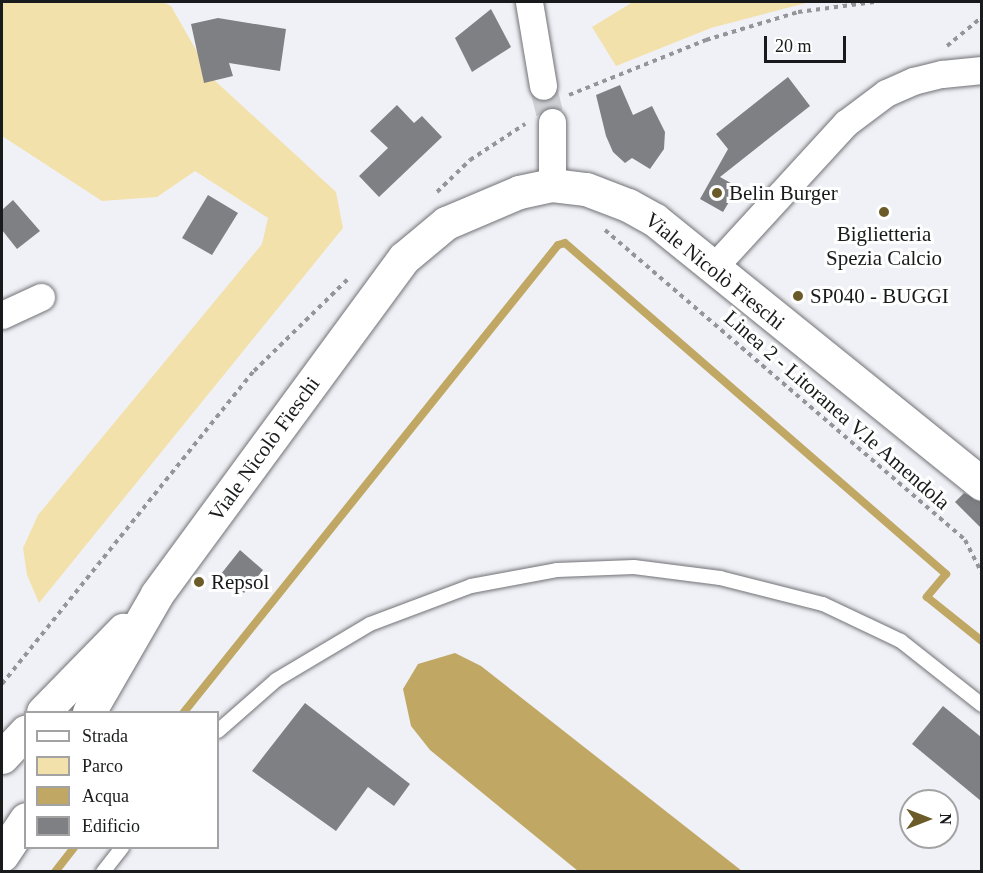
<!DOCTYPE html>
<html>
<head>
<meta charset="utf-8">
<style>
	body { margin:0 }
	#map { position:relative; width:983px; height:873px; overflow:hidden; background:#f0f1f6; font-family:Georgia,serif }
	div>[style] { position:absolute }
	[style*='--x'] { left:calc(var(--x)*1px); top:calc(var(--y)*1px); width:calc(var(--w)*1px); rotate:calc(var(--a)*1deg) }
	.green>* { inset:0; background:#f3e1ab }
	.water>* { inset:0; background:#c0a864 }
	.stream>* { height:8px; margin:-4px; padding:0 4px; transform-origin:4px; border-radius:4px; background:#c0a864 }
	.building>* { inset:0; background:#7f8084 }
	.street-tunnel>* { height:27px; margin-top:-13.5px; transform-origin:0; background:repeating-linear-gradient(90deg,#d0d1d5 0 27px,transparent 0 41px) }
	.path>* { height:4px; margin-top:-2px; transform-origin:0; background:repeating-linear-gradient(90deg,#949598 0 4.5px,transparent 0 9px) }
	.roads { filter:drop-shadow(0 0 2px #717276) drop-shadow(0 0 2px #717276) }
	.lane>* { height:14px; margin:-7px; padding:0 7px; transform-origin:7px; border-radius:7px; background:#fff }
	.street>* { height:27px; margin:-13.5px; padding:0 13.5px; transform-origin:13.5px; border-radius:13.5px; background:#fff }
	.secondary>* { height:33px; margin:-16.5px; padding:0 16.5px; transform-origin:16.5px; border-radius:16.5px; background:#fff }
	.dots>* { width:16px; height:16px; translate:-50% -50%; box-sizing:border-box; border:3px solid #fff; border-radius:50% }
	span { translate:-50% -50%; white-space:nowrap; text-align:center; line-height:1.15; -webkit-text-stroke:6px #fff; paint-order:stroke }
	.poi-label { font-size:21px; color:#191a1b }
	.left { translate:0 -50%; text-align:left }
	.street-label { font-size:21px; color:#191a1b }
	.frame { position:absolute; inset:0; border:3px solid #191a1b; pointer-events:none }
	.legend { position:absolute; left:24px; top:711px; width:195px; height:138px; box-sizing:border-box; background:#fff; border:2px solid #a3a3a4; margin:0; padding:8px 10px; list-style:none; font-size:18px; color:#191a1b }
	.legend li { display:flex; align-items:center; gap:12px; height:30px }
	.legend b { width:30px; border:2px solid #a3a3a4 }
	.north { position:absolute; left:899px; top:789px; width:60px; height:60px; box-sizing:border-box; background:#fff; border:2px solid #a3a3a4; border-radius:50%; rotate:90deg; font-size:16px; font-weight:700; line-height:24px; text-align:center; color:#191a1b }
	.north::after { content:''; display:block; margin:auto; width:21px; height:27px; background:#6b5b28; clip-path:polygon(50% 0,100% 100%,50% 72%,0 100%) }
	.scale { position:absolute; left:764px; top:36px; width:82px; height:27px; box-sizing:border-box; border:3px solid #191a1b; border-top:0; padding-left:8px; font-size:18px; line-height:21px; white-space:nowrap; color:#191a1b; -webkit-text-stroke:4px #fff; paint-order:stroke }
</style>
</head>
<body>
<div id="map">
	<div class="green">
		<div style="clip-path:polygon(2px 2px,163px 2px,171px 6px,212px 78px,336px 192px,343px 228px,39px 603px,27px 575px,23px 548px,38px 515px,262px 244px,268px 218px,195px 171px,157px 197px,102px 201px,2px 136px)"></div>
		<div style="clip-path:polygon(633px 2px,810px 2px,711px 28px,616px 66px,592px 27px)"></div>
	</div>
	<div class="water">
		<div style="clip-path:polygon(455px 653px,481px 666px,742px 871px,578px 871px,430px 750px,411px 726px,403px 689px,418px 664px)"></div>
	</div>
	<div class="stream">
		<div style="--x:184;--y:712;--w:598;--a:-51.31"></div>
		<div style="--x:558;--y:245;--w:7;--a:-16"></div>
		<div style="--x:565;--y:243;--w:505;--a:40.98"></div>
		<div style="--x:946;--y:574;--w:30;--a:130"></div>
		<div style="--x:927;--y:597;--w:70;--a:38.7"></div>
		<div style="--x:55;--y:872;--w:31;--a:-52"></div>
	</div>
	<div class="building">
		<div style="clip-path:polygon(491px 9px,511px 47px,472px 72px,455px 38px)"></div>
		<div style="clip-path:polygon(218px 18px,286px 29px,280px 71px,229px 63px,233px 76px,204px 83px,191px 24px)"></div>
		<div style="clip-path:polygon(788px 77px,810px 106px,720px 177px,738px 187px,723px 212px,700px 199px,728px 149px,716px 134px)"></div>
		<div style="clip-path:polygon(620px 85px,633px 115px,652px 106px,665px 132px,664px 149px,650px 169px,632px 158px,625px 163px,613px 152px,606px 136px,596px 95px)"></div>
		<div style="clip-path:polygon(397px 105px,414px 123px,422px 116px,442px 137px,379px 197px,359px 176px,388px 148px,370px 131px)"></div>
		<div style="clip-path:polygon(208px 195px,238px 213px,212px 255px,182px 238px)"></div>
		<div style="clip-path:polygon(13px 200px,40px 231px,17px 249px,2px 230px,2px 210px)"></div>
		<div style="clip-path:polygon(964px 493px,981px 502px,981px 528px,955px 502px)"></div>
		<div style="clip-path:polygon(240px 550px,263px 570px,244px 593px,221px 574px)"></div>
		<div style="clip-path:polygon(305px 703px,410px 784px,394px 806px,368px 787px,336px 831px,252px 771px)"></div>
		<div style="clip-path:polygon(943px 706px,981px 737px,981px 801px,912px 744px)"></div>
	</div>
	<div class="street-tunnel">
		<div style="--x:543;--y:86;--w:37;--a:76"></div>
	</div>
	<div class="path">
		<div style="--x:947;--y:46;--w:45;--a:-39.6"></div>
		<div style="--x:569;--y:95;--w:148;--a:-21.9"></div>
		<div style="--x:706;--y:40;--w:96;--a:-16.9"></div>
		<div style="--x:798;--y:12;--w:77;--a:-7.5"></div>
		<div style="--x:437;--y:192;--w:46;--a:-44.1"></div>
		<div style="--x:470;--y:160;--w:66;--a:-33.2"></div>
		<div style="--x:605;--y:230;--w:475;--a:40.7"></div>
		<div style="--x:965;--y:540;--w:38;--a:63"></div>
		<div style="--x:2;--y:684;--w:402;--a:-51.2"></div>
		<div style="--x:254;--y:371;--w:134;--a:-44.4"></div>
	</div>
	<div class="roads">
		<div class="lane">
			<div style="--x:218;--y:731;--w:77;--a:-41.3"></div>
			<div style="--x:276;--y:680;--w:109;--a:-30.8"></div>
			<div style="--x:370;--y:624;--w:108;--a:-20.6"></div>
			<div style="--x:471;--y:586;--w:87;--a:-10.5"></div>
			<div style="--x:557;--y:570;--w:77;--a:-2.2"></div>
			<div style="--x:634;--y:567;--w:87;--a:7.3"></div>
			<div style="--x:720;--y:578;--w:106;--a:14.2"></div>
			<div style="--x:823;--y:604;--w:86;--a:25.4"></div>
			<div style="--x:901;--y:641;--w:103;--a:38.3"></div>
			<div style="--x:103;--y:872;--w:31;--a:-52"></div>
		</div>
		<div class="street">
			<div style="--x:529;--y:2;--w:85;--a:80.5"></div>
			<div style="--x:552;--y:122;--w:63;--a:90"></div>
			<div style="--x:712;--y:269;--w:198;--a:-47.5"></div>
			<div style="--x:846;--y:123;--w:50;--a:-36.9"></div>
			<div style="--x:886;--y:93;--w:30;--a:-24"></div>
			<div style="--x:913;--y:81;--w:30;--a:-14"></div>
			<div style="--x:942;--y:74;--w:40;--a:-5.7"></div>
			<div style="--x:2;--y:315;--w:43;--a:-24.8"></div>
		</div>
		<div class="secondary">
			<div style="--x:43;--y:712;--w:115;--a:-45.7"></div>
			<div style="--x:89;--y:712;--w:136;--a:-60"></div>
			<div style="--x:157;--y:594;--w:417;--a:-53.7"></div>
			<div style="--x:404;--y:258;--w:55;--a:-39.8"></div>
			<div style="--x:446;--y:223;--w:79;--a:-23"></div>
			<div style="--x:519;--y:192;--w:34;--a:-12"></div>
			<div style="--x:552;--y:185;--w:34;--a:7"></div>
			<div style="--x:586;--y:189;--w:45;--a:20.9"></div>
			<div style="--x:628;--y:205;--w:31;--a:29"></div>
			<div style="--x:655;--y:220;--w:420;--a:38.9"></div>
			<div style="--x:2;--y:757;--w:35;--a:-47"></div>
			<div style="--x:2;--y:855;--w:43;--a:-56.3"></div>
		</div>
	</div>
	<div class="dots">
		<div style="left:717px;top:193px;background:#6b5b28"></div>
		<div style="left:884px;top:212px;background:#6b5b28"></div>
		<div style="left:798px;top:296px;background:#6b5b28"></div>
		<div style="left:199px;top:582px;background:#6b5b28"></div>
	</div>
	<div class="poi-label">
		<span class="left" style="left:729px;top:193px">Belin Burger</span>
		<span style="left:884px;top:246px">Biglietteria<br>Spezia Calcio</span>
		<span class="left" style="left:810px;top:296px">SP040 - BUGGI</span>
		<span class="left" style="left:211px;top:582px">Repsol</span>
	</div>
	<div class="street-label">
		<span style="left:715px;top:271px;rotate:39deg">Viale Nicolò Fieschi</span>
		<span style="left:837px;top:410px;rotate:41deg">Linea 2 - Litoranea V.le Amendola</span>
		<span style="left:264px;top:449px;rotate:-54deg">Viale Nicolò Fieschi</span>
	</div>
	<div class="frame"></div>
	<ul class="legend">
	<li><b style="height:8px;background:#fff"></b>Strada</li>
	<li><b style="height:16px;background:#f3e1ab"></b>Parco</li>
	<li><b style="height:16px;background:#c0a864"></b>Acqua</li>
	<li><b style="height:16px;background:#7f8084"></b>Edificio</li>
	</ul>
	<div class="north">N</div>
	<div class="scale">20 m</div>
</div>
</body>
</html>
